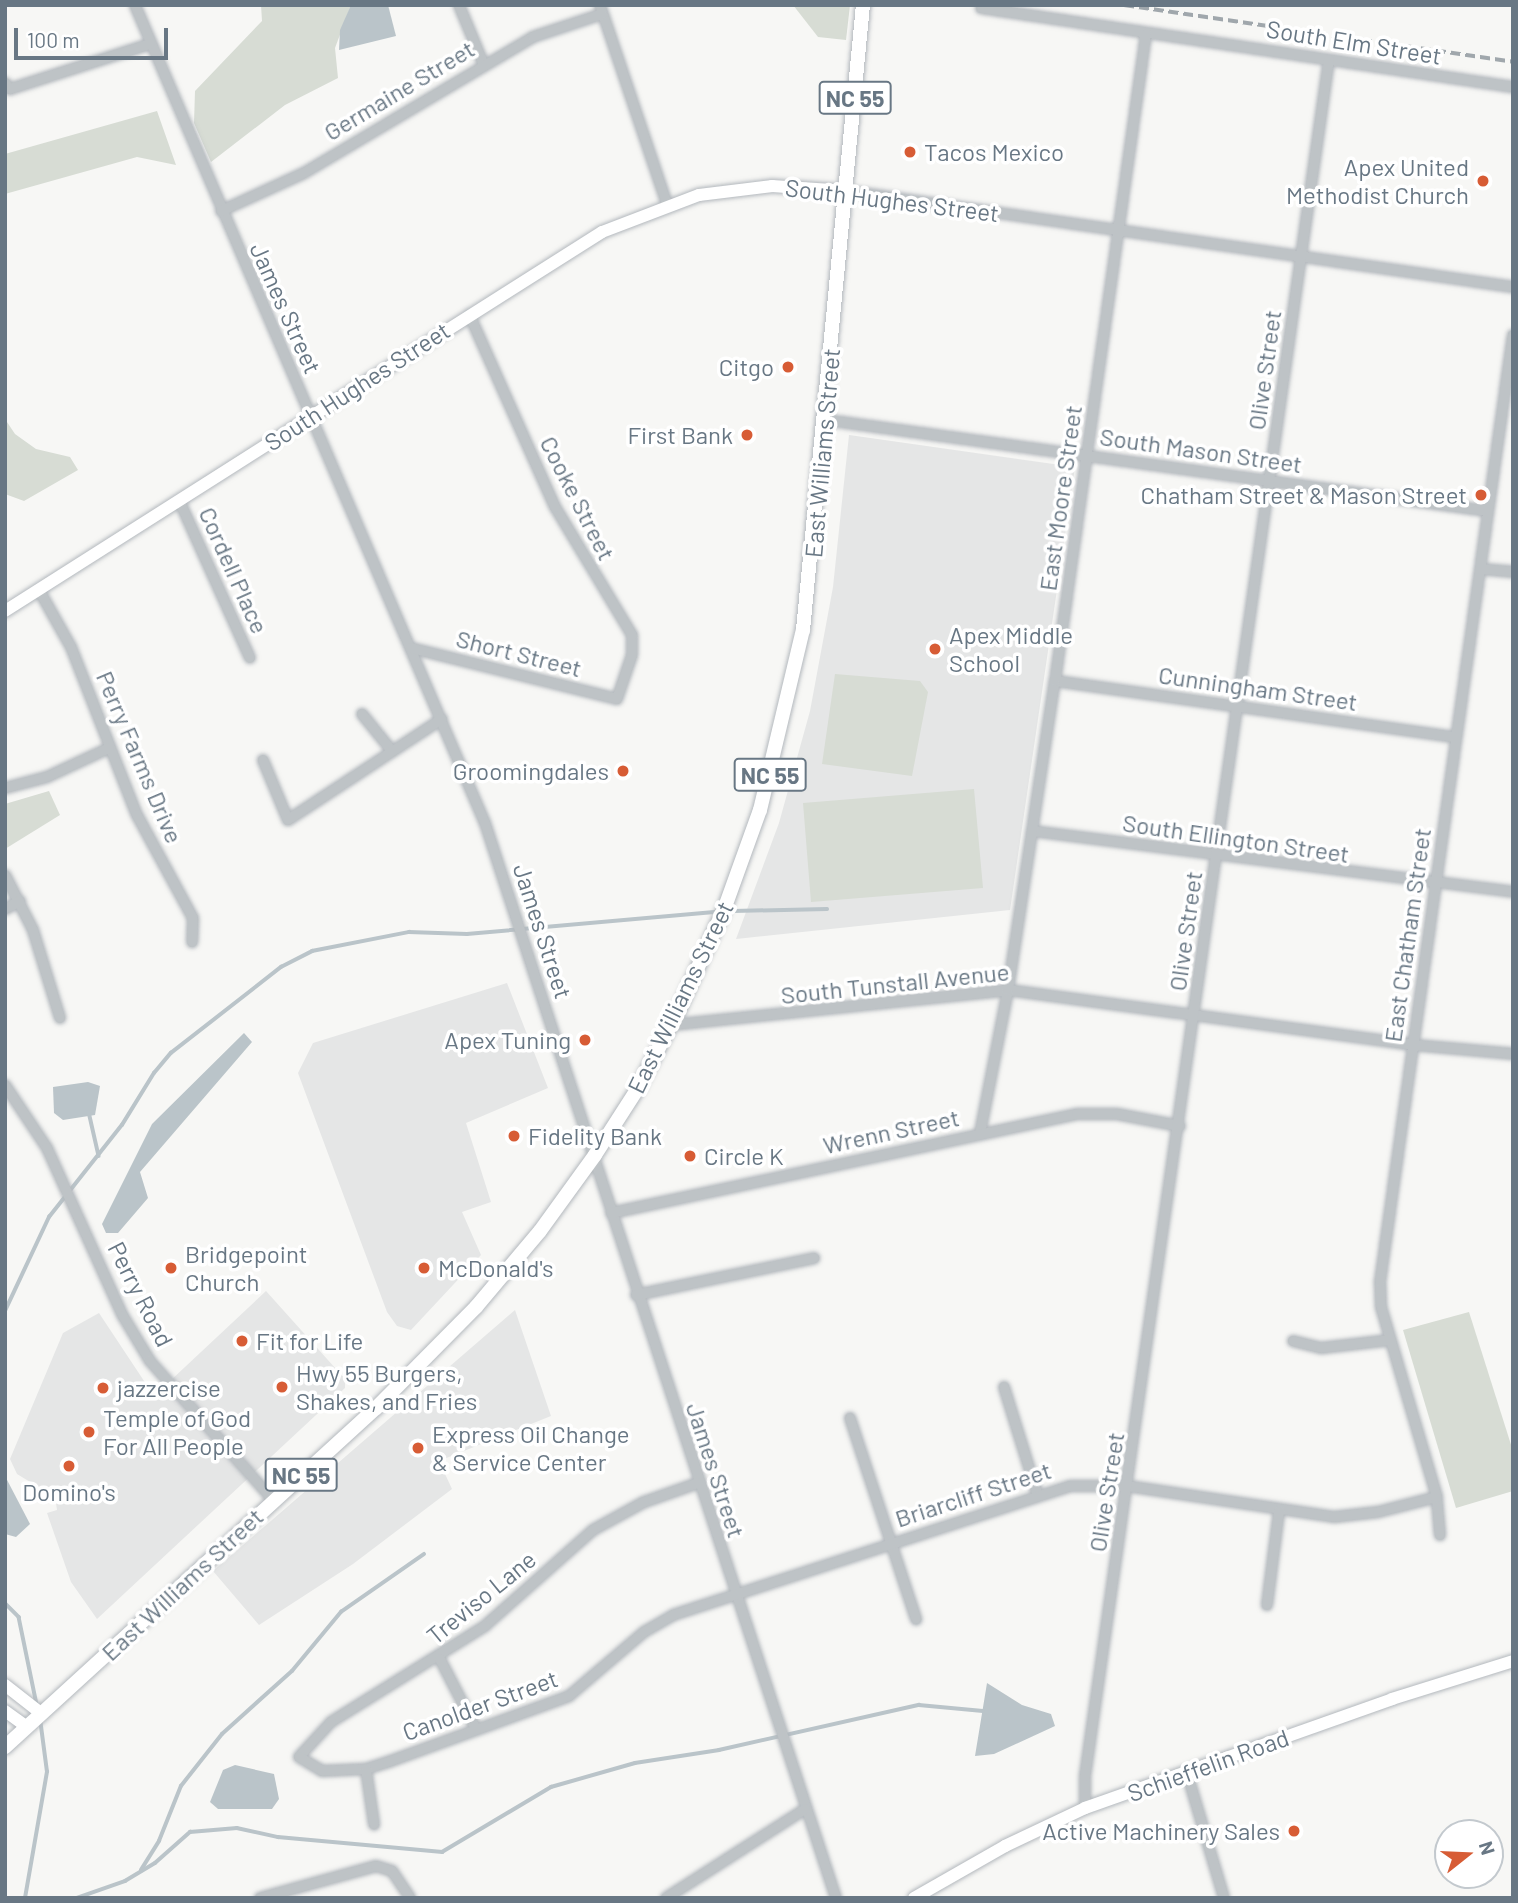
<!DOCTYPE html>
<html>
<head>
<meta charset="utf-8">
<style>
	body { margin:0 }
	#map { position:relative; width:1518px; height:1903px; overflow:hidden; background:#f7f7f5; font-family:Barlow,sans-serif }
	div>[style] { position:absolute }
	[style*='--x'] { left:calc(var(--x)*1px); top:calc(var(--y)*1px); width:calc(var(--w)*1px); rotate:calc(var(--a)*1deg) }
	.built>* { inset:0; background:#e5e6e6 }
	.green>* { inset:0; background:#d7dcd4 }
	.water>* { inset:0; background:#bac4c9 }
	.stream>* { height:3.5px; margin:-1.75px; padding:0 1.75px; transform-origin:1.75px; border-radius:1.75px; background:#bac4c9 }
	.roads { filter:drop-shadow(0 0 2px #b3b8bd) drop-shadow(0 0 2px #b3b8bd) }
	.street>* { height:10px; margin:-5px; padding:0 5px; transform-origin:5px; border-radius:5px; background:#bec3c6 }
	.secondary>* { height:12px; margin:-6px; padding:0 6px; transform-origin:6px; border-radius:6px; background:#fff }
	.primary>* { height:14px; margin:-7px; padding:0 7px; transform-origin:7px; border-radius:7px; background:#fff }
	.rail>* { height:3.5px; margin-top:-1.75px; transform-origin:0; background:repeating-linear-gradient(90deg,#a0a7ac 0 10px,transparent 0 15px) }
	.dots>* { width:19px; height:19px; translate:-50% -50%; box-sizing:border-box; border:4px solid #fff; border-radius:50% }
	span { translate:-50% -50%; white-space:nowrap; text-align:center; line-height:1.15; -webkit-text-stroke:7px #fff; paint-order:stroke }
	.shield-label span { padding:2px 5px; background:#fff; border:2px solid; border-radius:5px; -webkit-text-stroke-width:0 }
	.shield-label { font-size:23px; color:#687784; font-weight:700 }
	.street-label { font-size:24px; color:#687784 }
	.poi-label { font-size:24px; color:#687784 }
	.left { translate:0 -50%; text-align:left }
	.right { translate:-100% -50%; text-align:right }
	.frame { position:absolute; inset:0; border:7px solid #687784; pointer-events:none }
	.north { position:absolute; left:1434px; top:1819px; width:70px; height:70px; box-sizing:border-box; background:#fff; border:2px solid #c3c9ce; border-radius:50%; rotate:72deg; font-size:19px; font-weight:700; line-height:28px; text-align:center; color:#687784 }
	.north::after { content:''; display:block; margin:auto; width:24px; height:32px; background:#d75c35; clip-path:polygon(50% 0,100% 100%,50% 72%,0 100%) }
	.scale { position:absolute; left:14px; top:28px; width:154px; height:32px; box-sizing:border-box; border:4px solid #687784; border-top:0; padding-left:9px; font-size:21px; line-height:24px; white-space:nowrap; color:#687784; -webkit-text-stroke:5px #fff; paint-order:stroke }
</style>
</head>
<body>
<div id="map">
	<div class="built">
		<div style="clip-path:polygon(849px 435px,1075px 467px,1010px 910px,736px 939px,779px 823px,810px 711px,833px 587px)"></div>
		<div style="clip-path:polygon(507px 983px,548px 1088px,466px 1123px,491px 1202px,462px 1212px,481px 1255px,411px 1330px,397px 1326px,387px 1312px,298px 1073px,313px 1043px)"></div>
		<div style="clip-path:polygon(266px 1291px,345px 1379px,345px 1388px,97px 1619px,71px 1582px,47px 1513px,57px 1510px,55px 1497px,17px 1474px,10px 1459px,63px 1333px,99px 1313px,154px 1396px)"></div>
		<div style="clip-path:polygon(515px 1310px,551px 1416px,439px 1461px,452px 1489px,353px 1564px,259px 1625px,213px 1571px)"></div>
	</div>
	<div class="green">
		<div style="clip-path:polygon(261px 5px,351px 5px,335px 48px,338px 78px,285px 105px,211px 162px,194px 123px,195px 91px,262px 21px)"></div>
		<div style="clip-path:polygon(793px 5px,850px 5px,846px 40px,818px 37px)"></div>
		<div style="clip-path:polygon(157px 111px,176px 165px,137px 157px,5px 194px,5px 154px)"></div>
		<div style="clip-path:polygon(5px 419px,15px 434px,36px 449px,70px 457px,78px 470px,24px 501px,5px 494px)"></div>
		<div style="clip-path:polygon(835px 674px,920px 681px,928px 692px,912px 776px,822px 764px)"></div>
		<div style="clip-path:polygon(974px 789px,983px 888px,811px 902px,803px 803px)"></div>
		<div style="clip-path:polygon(49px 791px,60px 815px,5px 849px,5px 804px)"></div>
		<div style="clip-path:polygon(1469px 1312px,1513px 1451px,1513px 1491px,1456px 1508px,1403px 1330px)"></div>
	</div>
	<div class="water">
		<div style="clip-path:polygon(351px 5px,388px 5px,396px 36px,339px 50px,340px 30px)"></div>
		<div style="clip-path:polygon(244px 1033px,252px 1042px,140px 1172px,148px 1198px,118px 1233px,106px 1233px,102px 1224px,152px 1124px)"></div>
		<div style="clip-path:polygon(88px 1082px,100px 1086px,95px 1115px,63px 1120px,54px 1113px,53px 1087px)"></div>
		<div style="clip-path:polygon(5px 1476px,30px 1524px,16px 1537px,5px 1534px)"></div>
		<div style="clip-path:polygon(987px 1683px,1022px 1705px,1051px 1714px,1055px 1726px,994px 1754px,975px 1756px)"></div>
		<div style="clip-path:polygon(235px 1765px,274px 1774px,279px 1799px,272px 1809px,218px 1809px,210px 1802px,223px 1770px)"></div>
	</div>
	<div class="stream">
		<div style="--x:733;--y:911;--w:94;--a:-1.2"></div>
		<div style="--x:89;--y:1112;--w:45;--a:77.2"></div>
		<div style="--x:5;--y:1311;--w:104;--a:-64.9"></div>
		<div style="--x:49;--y:1217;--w:117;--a:-51.6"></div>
		<div style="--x:122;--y:1125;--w:61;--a:-58.4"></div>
		<div style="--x:154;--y:1073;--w:26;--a:-50"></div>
		<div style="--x:171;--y:1053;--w:140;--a:-38"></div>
		<div style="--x:281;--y:967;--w:35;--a:-27"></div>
		<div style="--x:312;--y:951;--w:99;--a:-11.1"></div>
		<div style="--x:409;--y:932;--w:58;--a:2"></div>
		<div style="--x:467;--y:934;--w:248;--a:-5.1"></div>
		<div style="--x:5;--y:1603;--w:20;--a:45"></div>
		<div style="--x:19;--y:1617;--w:90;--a:78.4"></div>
		<div style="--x:141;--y:1870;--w:34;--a:-58"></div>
		<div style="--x:159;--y:1841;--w:59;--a:-68.2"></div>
		<div style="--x:181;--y:1786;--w:66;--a:-51.7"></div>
		<div style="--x:222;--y:1734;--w:94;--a:-42"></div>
		<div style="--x:292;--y:1671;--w:77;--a:-50.3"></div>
		<div style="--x:341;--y:1612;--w:101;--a:-34.9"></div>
		<div style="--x:25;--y:1898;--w:128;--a:-80.1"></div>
		<div style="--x:47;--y:1772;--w:53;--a:-97.5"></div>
		<div style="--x:77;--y:1898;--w:51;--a:-19.5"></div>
		<div style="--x:125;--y:1881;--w:35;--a:-31"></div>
		<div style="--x:155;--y:1863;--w:47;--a:-41.5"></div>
		<div style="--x:190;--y:1832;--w:47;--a:-4.9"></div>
		<div style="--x:237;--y:1828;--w:42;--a:12.4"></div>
		<div style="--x:278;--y:1837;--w:165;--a:5.2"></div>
		<div style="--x:442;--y:1852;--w:127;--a:-30.8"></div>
		<div style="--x:551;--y:1787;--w:87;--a:-15.9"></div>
		<div style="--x:635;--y:1763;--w:85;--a:-8.8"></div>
		<div style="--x:719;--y:1750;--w:205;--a:-12.7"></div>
		<div style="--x:919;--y:1705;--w:64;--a:5.4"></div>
	</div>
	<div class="roads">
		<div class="street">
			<div style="--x:135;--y:5;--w:890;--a:66.84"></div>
			<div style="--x:485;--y:823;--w:1131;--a:71.92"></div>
			<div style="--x:459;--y:5;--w:63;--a:67.5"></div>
			<div style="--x:600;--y:5;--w:210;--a:71.4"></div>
			<div style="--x:981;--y:8;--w:538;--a:8.45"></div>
			<div style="--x:5;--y:83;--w:8;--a:50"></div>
			<div style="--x:10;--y:89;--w:147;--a:-17.8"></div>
			<div style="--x:846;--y:191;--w:674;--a:8.19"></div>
			<div style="--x:221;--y:211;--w:91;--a:-24.6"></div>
			<div style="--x:304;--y:173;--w:266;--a:-30.7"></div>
			<div style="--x:533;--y:37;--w:73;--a:-18.4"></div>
			<div style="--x:826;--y:420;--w:668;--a:7.83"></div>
			<div style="--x:179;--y:500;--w:173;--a:65.8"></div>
			<div style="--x:1480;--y:569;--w:33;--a:5"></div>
			<div style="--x:39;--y:590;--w:65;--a:60.7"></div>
			<div style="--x:71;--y:647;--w:180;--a:68.6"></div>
			<div style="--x:137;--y:815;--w:117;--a:61.5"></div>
			<div style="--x:193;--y:918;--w:24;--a:92"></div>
			<div style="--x:411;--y:648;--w:212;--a:13.9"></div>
			<div style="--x:617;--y:699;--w:46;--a:-71.2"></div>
			<div style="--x:632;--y:655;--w:20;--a:-90"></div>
			<div style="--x:632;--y:635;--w:149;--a:-121"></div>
			<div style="--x:555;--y:507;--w:211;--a:-114"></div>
			<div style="--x:1055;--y:681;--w:404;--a:8"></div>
			<div style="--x:362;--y:714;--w:48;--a:51"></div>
			<div style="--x:263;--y:760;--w:65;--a:67.4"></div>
			<div style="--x:288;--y:820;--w:184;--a:-33.3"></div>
			<div style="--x:5;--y:788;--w:43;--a:-14.7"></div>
			<div style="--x:47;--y:777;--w:68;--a:-25.1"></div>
			<div style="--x:1032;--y:831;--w:485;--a:7.2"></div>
			<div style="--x:5;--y:875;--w:62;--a:63"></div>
			<div style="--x:33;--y:930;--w:92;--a:72.9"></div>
			<div style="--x:5;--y:909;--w:17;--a:-28"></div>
			<div style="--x:671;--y:1025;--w:339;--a:-5.9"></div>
			<div style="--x:1008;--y:990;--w:409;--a:7.7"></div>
			<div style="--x:1413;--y:1045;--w:100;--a:5.1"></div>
			<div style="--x:5;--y:1085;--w:76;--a:56.3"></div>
			<div style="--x:47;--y:1148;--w:184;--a:65.7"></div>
			<div style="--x:123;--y:1316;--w:52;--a:59"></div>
			<div style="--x:150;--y:1361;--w:186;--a:48.5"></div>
			<div style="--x:980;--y:1133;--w:146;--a:-78.9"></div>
			<div style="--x:1008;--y:990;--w:313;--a:-81.4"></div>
			<div style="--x:1055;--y:681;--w:653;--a:-81.99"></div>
			<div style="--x:611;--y:1213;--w:476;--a:-12"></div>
			<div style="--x:1077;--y:1114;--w:40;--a:0"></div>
			<div style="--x:1117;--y:1114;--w:64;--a:10.8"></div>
			<div style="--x:636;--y:1295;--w:182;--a:-11.7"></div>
			<div style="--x:1293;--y:1341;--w:29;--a:14"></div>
			<div style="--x:1321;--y:1348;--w:70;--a:-6.5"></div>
			<div style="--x:1004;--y:1387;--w:111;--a:72.7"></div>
			<div style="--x:850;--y:1418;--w:212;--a:71.8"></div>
			<div style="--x:698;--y:1483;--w:57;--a:160.6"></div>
			<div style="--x:644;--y:1502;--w:58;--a:151.2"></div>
			<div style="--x:593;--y:1530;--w:144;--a:138.4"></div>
			<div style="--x:485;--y:1626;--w:181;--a:148.1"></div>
			<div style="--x:331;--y:1722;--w:47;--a:132.4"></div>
			<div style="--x:299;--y:1757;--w:27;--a:31"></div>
			<div style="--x:322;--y:1771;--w:44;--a:-2.6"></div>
			<div style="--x:366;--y:1769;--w:23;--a:-18"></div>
			<div style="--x:388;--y:1762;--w:193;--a:-20"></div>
			<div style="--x:569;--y:1696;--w:99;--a:-40.5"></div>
			<div style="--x:644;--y:1632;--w:34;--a:-30"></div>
			<div style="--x:673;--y:1615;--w:417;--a:-18"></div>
			<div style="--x:1070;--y:1486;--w:57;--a:0"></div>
			<div style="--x:1127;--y:1486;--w:209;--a:8.5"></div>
			<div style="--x:1334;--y:1517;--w:44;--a:-6.5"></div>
			<div style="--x:1378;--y:1512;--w:61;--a:-14.3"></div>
			<div style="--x:1440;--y:1535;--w:38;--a:-95"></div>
			<div style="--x:1437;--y:1497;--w:198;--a:-106.4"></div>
			<div style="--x:1381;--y:1307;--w:25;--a:-92"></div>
			<div style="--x:1380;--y:1282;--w:956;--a:-82.01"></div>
			<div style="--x:1267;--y:1605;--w:95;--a:-82.7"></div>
			<div style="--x:440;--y:1659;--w:79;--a:62.8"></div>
			<div style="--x:366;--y:1769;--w:56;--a:81.7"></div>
			<div style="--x:1187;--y:1773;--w:130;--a:73.5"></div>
			<div style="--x:1085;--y:1808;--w:32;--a:-90"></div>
			<div style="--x:1085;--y:1776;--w:1733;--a:-81.91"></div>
			<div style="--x:260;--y:1898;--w:120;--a:-15.4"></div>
			<div style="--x:376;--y:1866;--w:17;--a:17"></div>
			<div style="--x:392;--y:1871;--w:32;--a:56"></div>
			<div style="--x:666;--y:1898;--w:165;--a:-32.6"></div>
		</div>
		<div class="secondary">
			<div style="--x:5;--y:611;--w:707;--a:-32.41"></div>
			<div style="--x:602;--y:232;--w:104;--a:-20.9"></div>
			<div style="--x:699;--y:195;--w:74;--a:-7"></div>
			<div style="--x:772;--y:186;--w:74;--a:3.9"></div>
			<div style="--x:5;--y:1685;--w:47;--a:38.1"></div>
			<div style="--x:5;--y:1711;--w:27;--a:36"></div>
			<div style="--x:914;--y:1898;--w:105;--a:-29.7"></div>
			<div style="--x:1005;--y:1846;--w:89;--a:-25.4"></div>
			<div style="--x:1085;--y:1808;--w:326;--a:-19.5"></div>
			<div style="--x:1392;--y:1699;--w:127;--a:-17.4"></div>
		</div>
		<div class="primary">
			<div style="--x:5;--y:1747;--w:503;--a:-42.42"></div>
			<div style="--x:376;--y:1408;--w:142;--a:-45.3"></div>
			<div style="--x:476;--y:1307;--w:99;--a:-49.9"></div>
			<div style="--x:540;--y:1231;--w:94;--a:-54.1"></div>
			<div style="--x:595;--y:1155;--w:80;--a:-57.3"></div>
			<div style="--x:638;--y:1088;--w:93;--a:-62.6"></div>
			<div style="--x:681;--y:1005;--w:107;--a:-65.8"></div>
			<div style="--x:725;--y:907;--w:103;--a:-70.2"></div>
			<div style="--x:760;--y:810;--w:185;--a:-76.6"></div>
			<div style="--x:803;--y:630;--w:628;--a:-84.52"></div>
		</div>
	</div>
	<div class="rail">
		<div style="--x:1124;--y:5;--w:393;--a:8.3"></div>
	</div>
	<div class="dots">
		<div style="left:910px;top:152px;background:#d75c35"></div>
		<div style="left:1483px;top:181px;background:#d75c35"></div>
		<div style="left:788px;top:367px;background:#d75c35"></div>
		<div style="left:747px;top:435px;background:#d75c35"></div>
		<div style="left:1481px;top:495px;background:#d75c35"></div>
		<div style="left:935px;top:649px;background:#d75c35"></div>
		<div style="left:623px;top:771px;background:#d75c35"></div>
		<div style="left:585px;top:1040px;background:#d75c35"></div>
		<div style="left:514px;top:1136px;background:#d75c35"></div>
		<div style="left:690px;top:1156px;background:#d75c35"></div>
		<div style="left:171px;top:1268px;background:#d75c35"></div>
		<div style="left:424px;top:1268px;background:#d75c35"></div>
		<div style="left:242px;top:1341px;background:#d75c35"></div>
		<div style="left:282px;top:1387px;background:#d75c35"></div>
		<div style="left:103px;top:1388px;background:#d75c35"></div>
		<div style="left:89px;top:1432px;background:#d75c35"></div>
		<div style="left:418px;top:1448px;background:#d75c35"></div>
		<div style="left:69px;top:1466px;background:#d75c35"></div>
		<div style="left:1294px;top:1831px;background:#d75c35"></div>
	</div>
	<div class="shield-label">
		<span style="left:855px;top:98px">NC 55</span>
		<span style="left:770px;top:775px">NC 55</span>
		<span style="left:301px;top:1475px">NC 55</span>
	</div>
	<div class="street-label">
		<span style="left:1354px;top:42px;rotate:9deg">South Elm Street</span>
		<span style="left:399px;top:90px;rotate:-31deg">Germaine Street</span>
		<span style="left:892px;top:200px;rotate:7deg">South Hughes Street</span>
		<span style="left:286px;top:308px;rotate:66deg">James Street</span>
		<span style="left:1264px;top:370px;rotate:-82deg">Olive Street</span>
		<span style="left:357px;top:386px;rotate:-33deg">South Hughes Street</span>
		<span style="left:1201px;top:450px;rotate:8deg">South Mason Street</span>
		<span style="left:822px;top:453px;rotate:-85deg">East Williams Street</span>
		<span style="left:578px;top:498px;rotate:63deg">Cooke Street</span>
		<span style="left:1060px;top:498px;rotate:-82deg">East Moore Street</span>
		<span style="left:234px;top:570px;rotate:66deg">Cordell Place</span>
		<span style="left:519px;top:653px;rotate:14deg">Short Street</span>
		<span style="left:1258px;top:688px;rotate:8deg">Cunningham Street</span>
		<span style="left:140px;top:757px;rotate:67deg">Perry Farms Drive</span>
		<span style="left:1236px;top:838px;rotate:8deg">South Ellington Street</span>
		<span style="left:543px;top:931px;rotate:72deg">James Street</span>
		<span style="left:1185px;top:931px;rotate:-82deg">Olive Street</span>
		<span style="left:1407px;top:935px;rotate:-82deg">East Chatham Street</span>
		<span style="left:895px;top:983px;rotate:-6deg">South Tunstall Avenue</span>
		<span style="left:680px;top:997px;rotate:-64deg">East Williams Street</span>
		<span style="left:891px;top:1131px;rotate:-12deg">Wrenn Street</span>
		<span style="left:141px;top:1294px;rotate:63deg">Perry Road</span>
		<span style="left:716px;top:1470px;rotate:72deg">James Street</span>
		<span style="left:1106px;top:1492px;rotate:-81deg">Olive Street</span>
		<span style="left:973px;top:1494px;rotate:-18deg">Briarcliff Street</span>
		<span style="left:182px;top:1584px;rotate:-43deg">East Williams Street</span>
		<span style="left:481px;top:1597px;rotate:-39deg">Treviso Lane</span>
		<span style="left:480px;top:1705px;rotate:-20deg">Canolder Street</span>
		<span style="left:1208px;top:1765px;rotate:-20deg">Schieffelin Road</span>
	</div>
	<div class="poi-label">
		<span class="left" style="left:924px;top:152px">Tacos Mexico</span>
		<span class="right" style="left:1469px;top:181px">Apex United<br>Methodist Church</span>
		<span class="right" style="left:774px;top:367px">Citgo</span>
		<span class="right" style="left:733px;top:435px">First Bank</span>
		<span class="right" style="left:1467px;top:495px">Chatham Street &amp; Mason Street</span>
		<span class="left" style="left:949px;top:649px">Apex Middle<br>School</span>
		<span class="right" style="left:609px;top:771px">Groomingdales</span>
		<span class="right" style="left:571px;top:1040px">Apex Tuning</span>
		<span class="left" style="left:528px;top:1136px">Fidelity Bank</span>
		<span class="left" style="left:704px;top:1156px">Circle K</span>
		<span class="left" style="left:185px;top:1268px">Bridgepoint<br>Church</span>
		<span class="left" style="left:438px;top:1268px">McDonald's</span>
		<span class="left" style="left:256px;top:1341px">Fit for Life</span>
		<span class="left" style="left:296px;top:1387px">Hwy 55 Burgers,<br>Shakes, and Fries</span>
		<span class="left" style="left:117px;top:1388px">jazzercise</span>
		<span class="left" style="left:103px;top:1432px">Temple of God<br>For All People</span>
		<span class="left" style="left:432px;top:1448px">Express Oil Change<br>&amp; Service Center</span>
		<span style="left:69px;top:1492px">Domino's</span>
		<span class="right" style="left:1280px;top:1831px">Active Machinery Sales</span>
	</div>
	<div class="frame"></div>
	<div class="north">N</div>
	<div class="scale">100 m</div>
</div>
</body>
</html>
